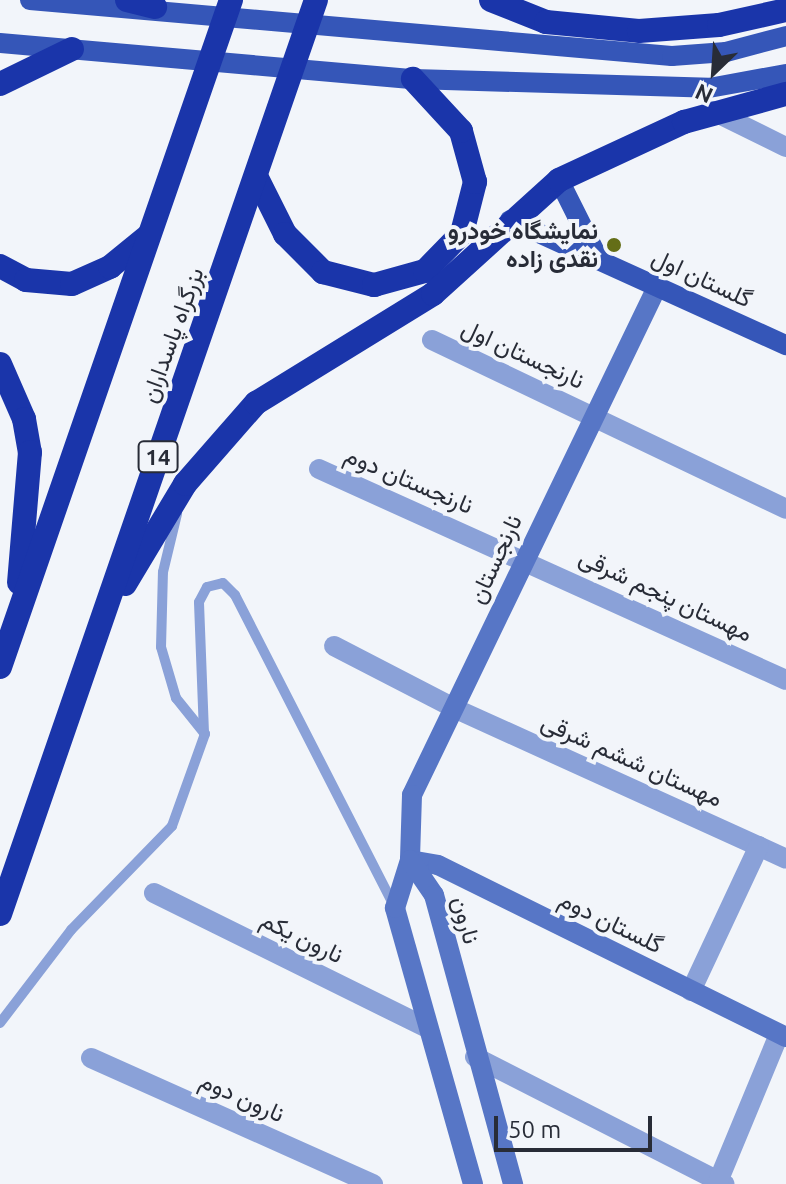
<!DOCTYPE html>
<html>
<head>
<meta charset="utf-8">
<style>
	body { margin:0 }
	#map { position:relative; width:786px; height:1184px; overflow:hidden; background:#f2f5fa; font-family:Ubuntu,Vazirmatn,sans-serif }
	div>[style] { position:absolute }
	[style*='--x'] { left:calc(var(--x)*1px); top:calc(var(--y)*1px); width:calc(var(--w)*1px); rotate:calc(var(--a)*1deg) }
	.lane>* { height:10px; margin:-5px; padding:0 5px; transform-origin:5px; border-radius:5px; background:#8aa1d8 }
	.street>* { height:20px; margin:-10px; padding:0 10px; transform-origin:10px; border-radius:10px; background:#8aa1d8 }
	.secondary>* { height:20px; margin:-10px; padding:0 10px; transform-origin:10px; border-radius:10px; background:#5776c6 }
	.primary>* { height:20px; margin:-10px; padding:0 10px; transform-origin:10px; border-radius:10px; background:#3556b8 }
	.highway>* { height:24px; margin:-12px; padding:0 12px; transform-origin:12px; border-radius:12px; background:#1a35aa }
	.dots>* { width:22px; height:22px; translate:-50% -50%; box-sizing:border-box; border:4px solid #f2f5fa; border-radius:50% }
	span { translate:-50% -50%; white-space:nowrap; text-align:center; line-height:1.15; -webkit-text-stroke:8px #f2f5fa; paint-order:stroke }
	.shield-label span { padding:2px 6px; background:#f2f5fa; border:2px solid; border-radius:6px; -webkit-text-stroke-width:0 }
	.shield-label { font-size:22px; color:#282c37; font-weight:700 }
	.poi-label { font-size:24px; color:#282c37; font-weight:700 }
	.right { translate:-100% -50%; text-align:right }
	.street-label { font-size:24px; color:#282c37 }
	.north { position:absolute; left:674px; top:32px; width:80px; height:80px; -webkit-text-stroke:6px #f2f5fa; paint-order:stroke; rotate:205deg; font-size:22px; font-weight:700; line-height:32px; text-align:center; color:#282c37 }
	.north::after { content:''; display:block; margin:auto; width:28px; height:36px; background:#282c37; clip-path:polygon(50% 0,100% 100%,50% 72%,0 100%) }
	.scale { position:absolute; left:494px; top:1116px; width:158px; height:36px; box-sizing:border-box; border:4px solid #282c37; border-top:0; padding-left:10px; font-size:24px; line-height:28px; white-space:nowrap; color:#282c37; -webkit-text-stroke:6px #f2f5fa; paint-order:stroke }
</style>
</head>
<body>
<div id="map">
	<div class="lane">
		<div style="--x:204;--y:733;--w:131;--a:-92.2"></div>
		<div style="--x:199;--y:602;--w:17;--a:-62"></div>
		<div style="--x:207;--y:587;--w:16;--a:-14"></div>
		<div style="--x:223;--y:583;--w:17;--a:45"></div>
		<div style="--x:235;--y:595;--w:349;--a:62.9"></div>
		<div style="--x:0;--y:1023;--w:117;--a:-52.6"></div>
		<div style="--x:71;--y:930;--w:145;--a:-45.8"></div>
		<div style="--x:172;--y:826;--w:98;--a:-70.3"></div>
		<div style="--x:205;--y:734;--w:46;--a:-128.9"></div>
		<div style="--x:176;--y:698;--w:53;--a:-106.4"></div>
		<div style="--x:161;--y:647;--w:75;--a:-88.5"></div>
		<div style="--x:163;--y:572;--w:60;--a:-76.4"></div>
	</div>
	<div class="street">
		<div style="--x:713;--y:111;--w:81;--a:26.3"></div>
		<div style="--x:432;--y:340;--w:392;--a:25.5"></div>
		<div style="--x:319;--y:469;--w:512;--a:24.31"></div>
		<div style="--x:334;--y:646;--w:137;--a:27.3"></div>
		<div style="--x:456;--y:709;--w:362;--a:24.4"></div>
		<div style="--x:154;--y:893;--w:305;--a:26.3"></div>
		<div style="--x:691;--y:991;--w:160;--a:-64.9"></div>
		<div style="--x:475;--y:1057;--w:280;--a:27"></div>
		<div style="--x:91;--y:1058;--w:309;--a:24.1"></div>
		<div style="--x:717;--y:1184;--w:162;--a:-67.5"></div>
	</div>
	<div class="secondary">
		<div style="--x:657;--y:287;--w:564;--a:115.75"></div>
		<div style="--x:412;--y:795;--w:65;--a:91.8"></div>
		<div style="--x:410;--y:860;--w:28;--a:10"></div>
		<div style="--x:438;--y:865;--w:388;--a:26.3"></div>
		<div style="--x:473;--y:1184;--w:287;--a:-105.8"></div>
		<div style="--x:395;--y:908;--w:50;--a:-72.6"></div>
		<div style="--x:410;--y:860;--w:42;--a:55.6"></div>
		<div style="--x:434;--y:895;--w:300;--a:74.7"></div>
	</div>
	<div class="primary">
		<div style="--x:30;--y:0;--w:644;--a:4.99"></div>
		<div style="--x:672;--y:56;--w:54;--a:-4.2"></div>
		<div style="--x:726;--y:52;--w:62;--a:-14.9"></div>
		<div style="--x:0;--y:43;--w:415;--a:5"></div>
		<div style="--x:413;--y:79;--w:296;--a:1.7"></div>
		<div style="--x:709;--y:88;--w:78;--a:-10.3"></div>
		<div style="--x:559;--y:180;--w:87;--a:63.4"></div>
		<div style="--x:510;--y:220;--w:303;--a:24.4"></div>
	</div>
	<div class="highway">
		<div style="--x:127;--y:0;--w:29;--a:14"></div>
		<div style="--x:491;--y:0;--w:59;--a:21.8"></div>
		<div style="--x:546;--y:22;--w:93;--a:5.5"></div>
		<div style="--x:639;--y:31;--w:80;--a:-4.3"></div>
		<div style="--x:719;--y:25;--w:69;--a:-12.6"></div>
		<div style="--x:0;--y:84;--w:80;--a:-25.9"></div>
		<div style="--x:257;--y:178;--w:63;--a:63.4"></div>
		<div style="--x:285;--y:234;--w:54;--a:45"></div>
		<div style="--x:323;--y:272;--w:53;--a:14.3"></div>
		<div style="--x:374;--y:285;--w:53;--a:-15.4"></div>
		<div style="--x:425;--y:271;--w:53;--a:-45.8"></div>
		<div style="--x:462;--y:233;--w:53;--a:-75.7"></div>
		<div style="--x:475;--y:182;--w:53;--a:-105.4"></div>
		<div style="--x:461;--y:131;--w:71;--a:-132.7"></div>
		<div style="--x:0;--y:266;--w:30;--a:28"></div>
		<div style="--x:26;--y:280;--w:46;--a:5"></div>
		<div style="--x:72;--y:284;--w:42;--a:-24.1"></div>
		<div style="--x:110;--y:267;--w:49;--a:-39.2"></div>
		<div style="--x:0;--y:364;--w:60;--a:66.4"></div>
		<div style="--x:24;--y:419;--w:34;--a:80"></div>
		<div style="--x:30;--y:452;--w:131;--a:94.8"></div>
		<div style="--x:125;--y:584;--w:117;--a:-59"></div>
		<div style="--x:185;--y:484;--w:108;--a:-48.8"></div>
		<div style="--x:256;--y:403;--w:208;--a:-31.6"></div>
		<div style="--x:433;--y:294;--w:170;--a:-42.1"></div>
		<div style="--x:559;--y:180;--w:138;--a:-24.9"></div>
		<div style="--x:684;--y:122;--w:106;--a:-15.4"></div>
		<div style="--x:0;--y:667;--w:706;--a:-70.9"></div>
		<div style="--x:0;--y:914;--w:967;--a:-70.93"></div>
	</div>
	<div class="dots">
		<div style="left:614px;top:245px;background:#646e17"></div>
	</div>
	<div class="shield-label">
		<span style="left:158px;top:457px">14</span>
	</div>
	<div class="poi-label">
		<span class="right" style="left:598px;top:245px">نمایشگاه خودرو<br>نقدی زاده</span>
	</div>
	<div class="street-label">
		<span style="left:702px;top:278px;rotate:25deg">گلستان اول</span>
		<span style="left:172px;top:335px;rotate:-70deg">بزرگراه پاسداران</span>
		<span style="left:523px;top:354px;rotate:25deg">نارنجستان اول</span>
		<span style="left:409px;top:480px;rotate:23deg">نارنجستان دوم</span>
		<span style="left:495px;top:559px;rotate:-65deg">نارنجستان</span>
		<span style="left:666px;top:595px;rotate:25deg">مهستان پنجم شرقی</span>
		<span style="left:632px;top:760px;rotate:24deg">مهستان ششم شرقی</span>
		<span style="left:466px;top:920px;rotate:75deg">نارون</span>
		<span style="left:611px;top:922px;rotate:26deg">گلستان دوم</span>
		<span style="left:302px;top:937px;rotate:26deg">نارون یکم</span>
		<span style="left:242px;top:1097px;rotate:24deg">نارون دوم</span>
	</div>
	<div class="north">N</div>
	<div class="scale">50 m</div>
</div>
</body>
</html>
